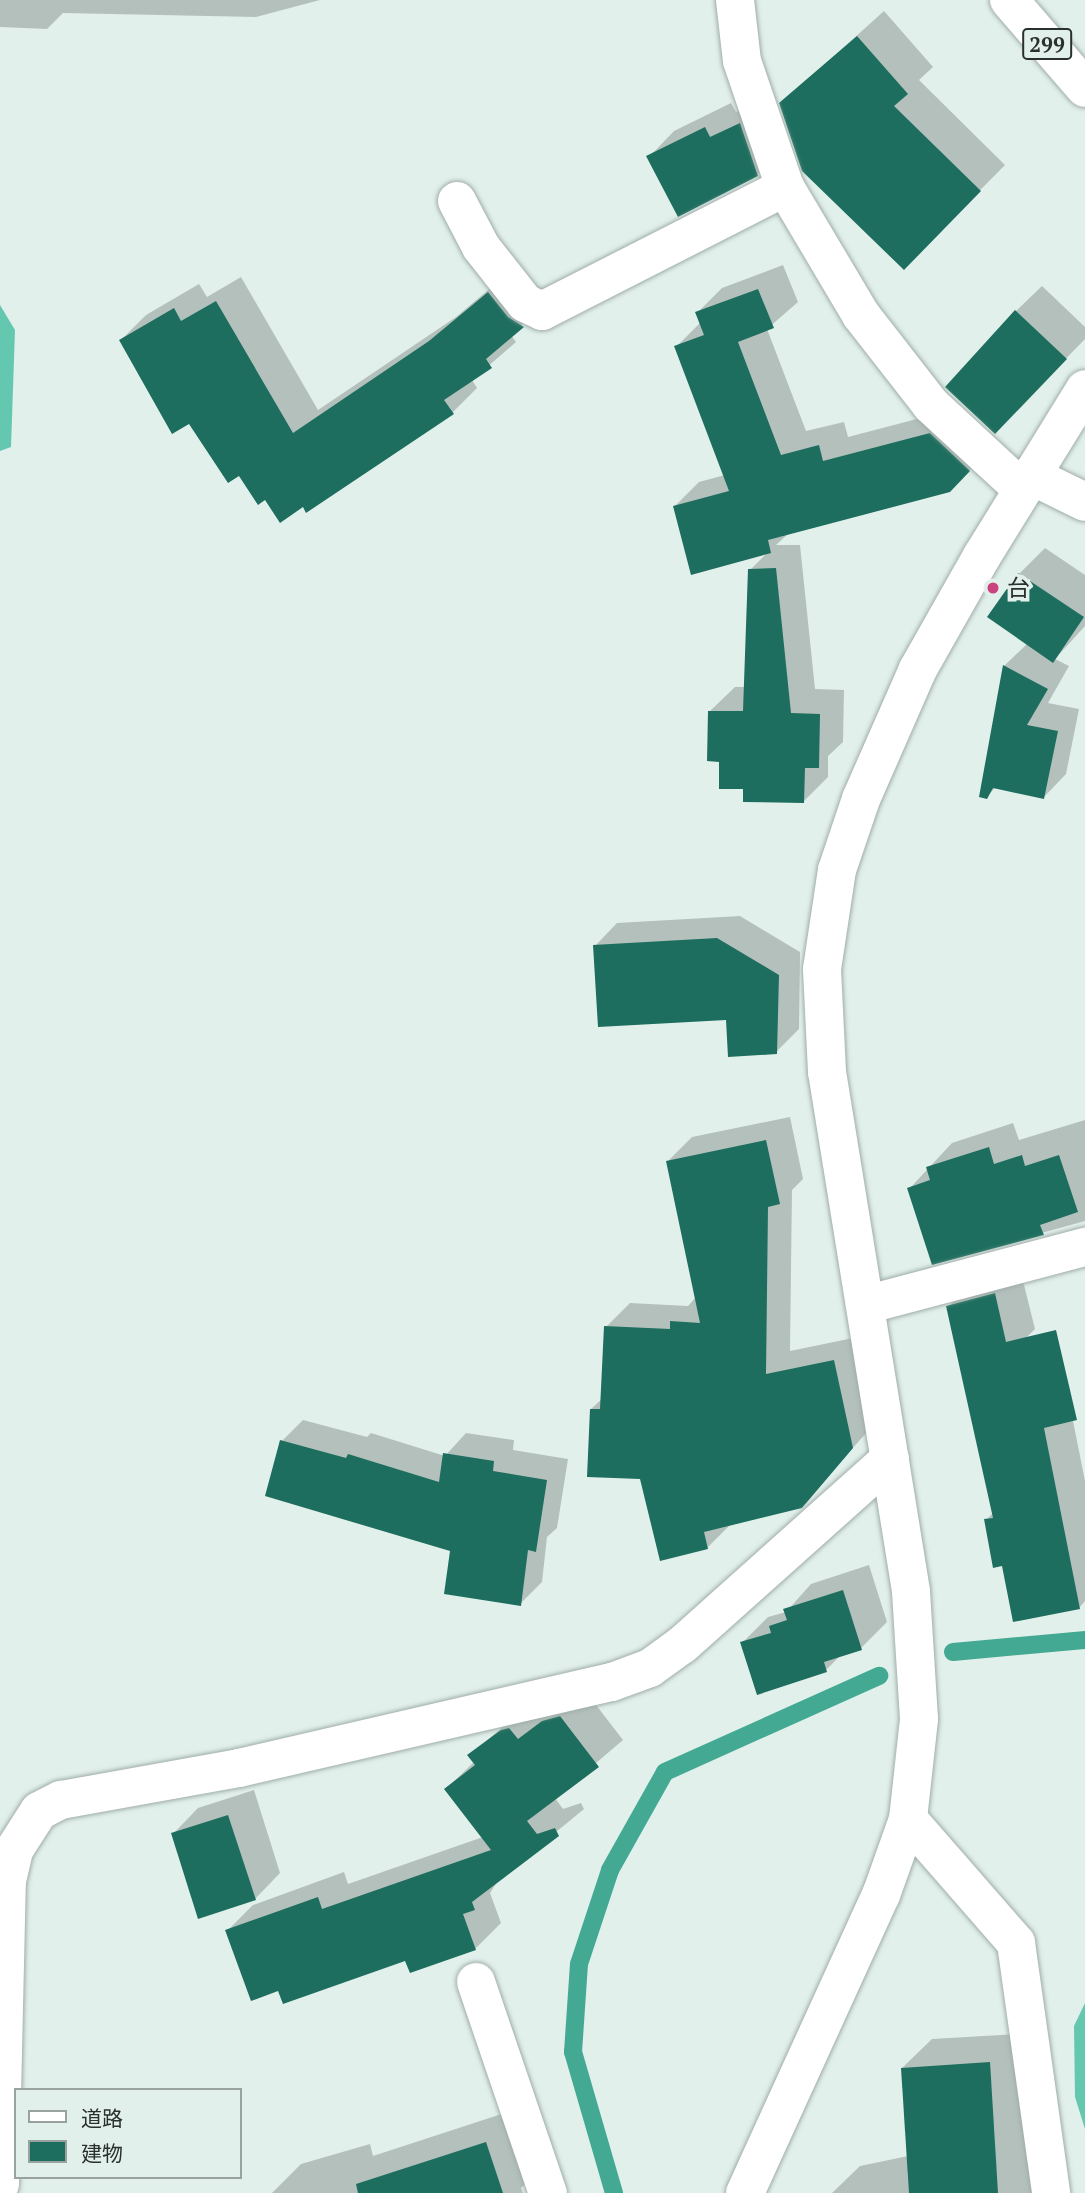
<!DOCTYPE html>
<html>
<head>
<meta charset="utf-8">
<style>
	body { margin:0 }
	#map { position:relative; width:1085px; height:2193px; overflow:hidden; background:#e2f0ec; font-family:"PT Serif","Noto Sans JP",serif }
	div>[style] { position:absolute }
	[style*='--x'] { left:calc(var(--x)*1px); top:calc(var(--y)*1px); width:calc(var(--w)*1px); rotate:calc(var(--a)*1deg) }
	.forest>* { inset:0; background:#64c8b1 }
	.shadow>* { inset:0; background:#0003 }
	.stream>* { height:18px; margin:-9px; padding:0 9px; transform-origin:9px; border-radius:9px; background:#43a993 }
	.building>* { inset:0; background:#1d6e5e }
	.roads { filter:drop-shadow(0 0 2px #9fada9) drop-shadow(0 0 2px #9fada9) }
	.minor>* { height:38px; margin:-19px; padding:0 19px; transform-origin:19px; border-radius:19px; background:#fff }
	.highway>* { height:38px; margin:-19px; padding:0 19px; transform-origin:19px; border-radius:19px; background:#fff }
	.dots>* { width:19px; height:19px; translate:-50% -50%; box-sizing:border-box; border:4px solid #e2f0ec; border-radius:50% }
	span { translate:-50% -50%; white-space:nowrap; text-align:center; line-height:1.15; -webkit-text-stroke:7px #e2f0ec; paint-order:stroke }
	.shield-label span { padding:2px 5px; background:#e2f0ec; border:2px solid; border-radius:5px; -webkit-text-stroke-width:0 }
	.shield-label { font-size:21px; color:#2a302e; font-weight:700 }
	.poi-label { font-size:23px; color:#2a302e }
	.left { translate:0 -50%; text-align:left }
	.legend { position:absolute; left:14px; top:2088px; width:228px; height:91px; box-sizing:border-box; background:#e2f0ec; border:2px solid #98a3a0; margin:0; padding:9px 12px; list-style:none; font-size:21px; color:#2a302e }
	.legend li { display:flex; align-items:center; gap:14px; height:35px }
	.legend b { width:35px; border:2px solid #98a3a0 }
</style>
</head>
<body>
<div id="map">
	<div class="forest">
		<div style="clip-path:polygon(0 305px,15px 330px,11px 447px,0 451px)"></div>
		<div style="clip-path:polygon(1085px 2003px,1085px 2129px,1075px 2097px,1074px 2026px)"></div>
	</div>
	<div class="shadow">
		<div style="clip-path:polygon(0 0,320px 0,256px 17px,63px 13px,47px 29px,0 27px)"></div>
		<div style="clip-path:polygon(884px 11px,933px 67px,919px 80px,1005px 165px,904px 267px,781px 104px)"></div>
		<div style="clip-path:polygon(766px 98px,783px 149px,757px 175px,649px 157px,674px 131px,731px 103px,736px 112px)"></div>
		<div style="clip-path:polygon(783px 265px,798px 302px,767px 329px,806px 431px,844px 422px,848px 437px,955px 409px,975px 465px,949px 491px,789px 533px,776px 545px,800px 545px,815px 689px,844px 690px,843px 742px,828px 756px,828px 777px,803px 802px,745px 787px,721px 760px,710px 711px,735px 687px,746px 687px,750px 570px,768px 552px,674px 507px,699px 482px,725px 475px,676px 347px,701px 322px,697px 313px,722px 288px)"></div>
		<div style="clip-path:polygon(514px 268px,547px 301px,511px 335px,516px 342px,472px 380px,477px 388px,453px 412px,303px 505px,265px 498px,190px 422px,121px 340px,146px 315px,199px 284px,207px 297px,241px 277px,318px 410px,456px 317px)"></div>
		<div style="clip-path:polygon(1042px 286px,1085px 327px,1085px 339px,1020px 406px,1016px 311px)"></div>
		<div style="clip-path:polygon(1045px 548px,1085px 575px,1085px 626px,1055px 659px,1069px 666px,1048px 703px,1079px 709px,1066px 774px,1044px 797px,996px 787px,986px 797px,1004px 666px,1028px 643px,1019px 574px)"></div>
		<div style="clip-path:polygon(740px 916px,800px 952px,799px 1029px,776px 1052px,728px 1018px,595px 946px,617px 923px)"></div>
		<div style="clip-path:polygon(790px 1117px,803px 1179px,792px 1190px,790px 1351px,858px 1337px,876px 1422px,801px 1506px,731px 1524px,707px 1548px,642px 1477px,591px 1409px,603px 1398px,606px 1327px,630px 1303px,688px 1306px,696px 1297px,668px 1161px,692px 1137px)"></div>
		<div style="clip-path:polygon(1085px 1120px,1085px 1221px,933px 1263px,909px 1189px,952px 1143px,1013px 1123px,1019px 1140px)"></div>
		<div style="clip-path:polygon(1020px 1269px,1035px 1329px,1009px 1355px,948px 1307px,973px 1281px)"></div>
		<div style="clip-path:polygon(1070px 1406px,1085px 1481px,1085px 1601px,1079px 1608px,1004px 1564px,986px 1520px,994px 1512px,979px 1452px)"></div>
		<div style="clip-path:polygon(303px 1420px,367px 1437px,371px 1433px,445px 1456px,466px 1433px,514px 1440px,513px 1450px,568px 1459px,557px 1528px,547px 1537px,542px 1582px,520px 1604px,452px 1549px,282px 1441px)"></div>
		<div style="clip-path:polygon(869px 1565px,887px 1622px,861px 1648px,842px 1654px,826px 1670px,742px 1643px,768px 1617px,786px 1612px,811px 1584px)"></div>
		<div style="clip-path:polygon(586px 1692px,623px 1740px,555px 1798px,563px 1809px,581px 1803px,584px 1809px,499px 1879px,490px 1893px,501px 1923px,475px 1949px,407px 1959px,279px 1989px,227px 1931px,253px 1905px,344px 1872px,348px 1884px,483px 1837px,446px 1789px,475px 1761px,470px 1755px,528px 1705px)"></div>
		<div style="clip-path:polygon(254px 1790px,280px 1873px,255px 1899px,173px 1834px,198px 1808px)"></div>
		<div style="clip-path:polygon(1019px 2034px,1027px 2160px,1058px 2161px,1062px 2193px,832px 2193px,860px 2166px,908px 2156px,902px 2068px,932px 2039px)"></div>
		<div style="clip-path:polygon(520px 2108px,540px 2169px,521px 2188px,523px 2193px,272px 2193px,301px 2164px,370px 2144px,373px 2156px)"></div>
	</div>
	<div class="stream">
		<div style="--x:953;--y:1652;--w:133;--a:-5.2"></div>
		<div style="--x:614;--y:2193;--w:147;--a:-106.2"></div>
		<div style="--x:573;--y:2052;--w:88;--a:-86.1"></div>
		<div style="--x:579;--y:1964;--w:99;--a:-71.7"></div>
		<div style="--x:610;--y:1870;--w:112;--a:-60.7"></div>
		<div style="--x:665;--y:1772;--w:235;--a:-24.2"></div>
	</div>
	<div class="building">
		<div style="clip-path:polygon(857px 36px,908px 94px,894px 106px,981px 191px,904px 270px,802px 171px,779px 103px)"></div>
		<div style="clip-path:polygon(740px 123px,758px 176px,678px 217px,646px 156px,705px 127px,710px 137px)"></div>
		<div style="clip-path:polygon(758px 289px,774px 328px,738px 342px,781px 455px,819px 445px,823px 461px,930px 433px,970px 471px,950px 492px,768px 540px,771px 553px,691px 575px,673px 506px,729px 491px,674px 346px,704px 335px,695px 312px)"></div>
		<div style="clip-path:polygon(488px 292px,508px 317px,524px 327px,486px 359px,492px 368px,444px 400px,454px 414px,306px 513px,303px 507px,280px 523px,265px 500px,258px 505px,239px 476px,228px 483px,189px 424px,172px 434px,119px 340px,174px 308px,181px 321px,216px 301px,293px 433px,429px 341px)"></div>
		<div style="clip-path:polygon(1015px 310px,1067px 359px,995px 434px,945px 387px)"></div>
		<div style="clip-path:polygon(776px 568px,791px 713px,820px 714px,819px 768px,805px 768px,804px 803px,743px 802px,743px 789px,719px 789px,719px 762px,707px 761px,708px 711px,743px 711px,748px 569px)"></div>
		<div style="clip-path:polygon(1018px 573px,1084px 617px,1053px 663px,987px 617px)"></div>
		<div style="clip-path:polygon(1003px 665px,1048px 689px,1027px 725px,1058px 731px,1044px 799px,993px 788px,987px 799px,979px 797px)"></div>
		<div style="clip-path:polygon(717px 938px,779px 975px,777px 1054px,728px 1057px,726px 1020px,598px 1027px,593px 945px)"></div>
		<div style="clip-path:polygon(766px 1140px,780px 1204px,768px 1207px,766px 1374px,834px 1360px,853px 1448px,802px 1508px,704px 1532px,708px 1549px,660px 1561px,640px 1479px,587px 1477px,590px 1409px,600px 1409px,604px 1326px,670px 1329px,670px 1321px,700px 1323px,666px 1161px)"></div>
		<div style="clip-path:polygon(989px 1147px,994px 1164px,1022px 1155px,1025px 1166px,1059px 1155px,1078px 1212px,1040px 1225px,1044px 1235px,932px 1265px,907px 1188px,930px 1180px,926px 1167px)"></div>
		<div style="clip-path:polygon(995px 1293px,1006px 1342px,1056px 1330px,1077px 1420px,1044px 1428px,1080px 1609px,1013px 1622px,1002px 1566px,993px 1568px,984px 1519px,993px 1518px,946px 1306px)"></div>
		<div style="clip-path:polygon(280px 1440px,346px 1458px,348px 1454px,439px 1482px,443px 1453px,494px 1461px,493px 1471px,547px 1480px,536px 1552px,528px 1550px,521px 1606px,444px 1594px,450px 1551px,265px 1496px)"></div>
		<div style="clip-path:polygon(843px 1590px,862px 1650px,824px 1662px,827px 1672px,757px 1695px,740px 1642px,771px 1633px,769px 1626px,787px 1620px,783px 1609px)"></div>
		<div style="clip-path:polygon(560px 1716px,599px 1767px,527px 1821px,537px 1834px,555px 1828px,559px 1836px,472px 1902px,475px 1910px,463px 1914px,476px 1950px,410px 1973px,405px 1961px,283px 2004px,278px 1991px,251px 2001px,225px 1930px,318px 1897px,322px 1909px,491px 1850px,444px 1789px,475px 1765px,467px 1755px,501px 1730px,509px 1728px,518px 1739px,542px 1721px)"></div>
		<div style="clip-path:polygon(228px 1815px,256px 1900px,198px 1919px,171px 1833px)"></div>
		<div style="clip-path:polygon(990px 2062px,998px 2193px,909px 2193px,901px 2068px)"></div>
		<div style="clip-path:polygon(486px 2142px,503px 2193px,358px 2193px,356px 2184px)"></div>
	</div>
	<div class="roads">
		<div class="minor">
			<div style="--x:735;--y:0;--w:61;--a:83.5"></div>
			<div style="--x:742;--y:61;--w:133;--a:71.2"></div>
			<div style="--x:785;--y:187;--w:149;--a:59.3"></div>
			<div style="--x:861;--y:315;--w:114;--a:52.1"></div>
			<div style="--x:931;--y:405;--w:124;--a:42.7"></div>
			<div style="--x:457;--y:201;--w:52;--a:62.4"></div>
			<div style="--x:481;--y:247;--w:71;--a:51.8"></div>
			<div style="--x:525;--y:303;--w:19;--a:25"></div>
			<div style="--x:542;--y:311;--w:273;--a:-27"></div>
			<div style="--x:1030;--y:475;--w:61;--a:26.1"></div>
			<div style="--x:865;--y:1305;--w:228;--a:-14.8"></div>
			<div style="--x:908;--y:1819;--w:164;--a:48.9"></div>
			<div style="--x:1016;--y:1943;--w:252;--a:82"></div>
			<div style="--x:476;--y:1982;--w:223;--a:71.2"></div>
			<div style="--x:0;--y:2184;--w:303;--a:-88.7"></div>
			<div style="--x:7;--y:1881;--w:32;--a:-77"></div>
			<div style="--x:14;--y:1850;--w:46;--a:-57.3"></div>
			<div style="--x:39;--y:1811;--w:25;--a:-27"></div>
			<div style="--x:61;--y:1800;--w:181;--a:-10.2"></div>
			<div style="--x:239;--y:1768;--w:383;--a:-13"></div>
			<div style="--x:612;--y:1682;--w:40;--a:-20.2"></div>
			<div style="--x:650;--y:1668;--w:39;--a:-36"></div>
			<div style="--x:682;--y:1645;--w:279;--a:-41.8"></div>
			<div style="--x:745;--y:2193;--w:328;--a:-65.5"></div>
			<div style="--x:881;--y:1895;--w:81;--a:-70.4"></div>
			<div style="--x:908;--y:1819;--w:101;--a:-83.7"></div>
			<div style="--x:919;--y:1719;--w:128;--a:-93.6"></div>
			<div style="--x:911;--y:1591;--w:526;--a:-99.19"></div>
			<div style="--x:827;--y:1072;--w:103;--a:-92.8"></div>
			<div style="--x:822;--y:969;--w:100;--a:-81.4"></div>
			<div style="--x:837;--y:870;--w:75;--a:-71.3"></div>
			<div style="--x:861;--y:799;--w:142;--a:-66.3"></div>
			<div style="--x:918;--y:669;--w:130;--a:-60.5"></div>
			<div style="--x:982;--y:556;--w:196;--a:-58.3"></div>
		</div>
		<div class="highway">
			<div style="--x:1009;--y:0;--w:116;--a:49.2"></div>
		</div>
	</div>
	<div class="dots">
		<div style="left:993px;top:588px;background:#ca427e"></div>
	</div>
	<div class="shield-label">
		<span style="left:1047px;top:44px">299</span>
	</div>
	<div class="poi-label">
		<span class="left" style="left:1007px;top:588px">台</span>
	</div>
	<ul class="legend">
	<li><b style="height:9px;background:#fff"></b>道路</li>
	<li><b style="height:19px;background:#1d6e5e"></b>建物</li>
	</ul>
</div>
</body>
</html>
